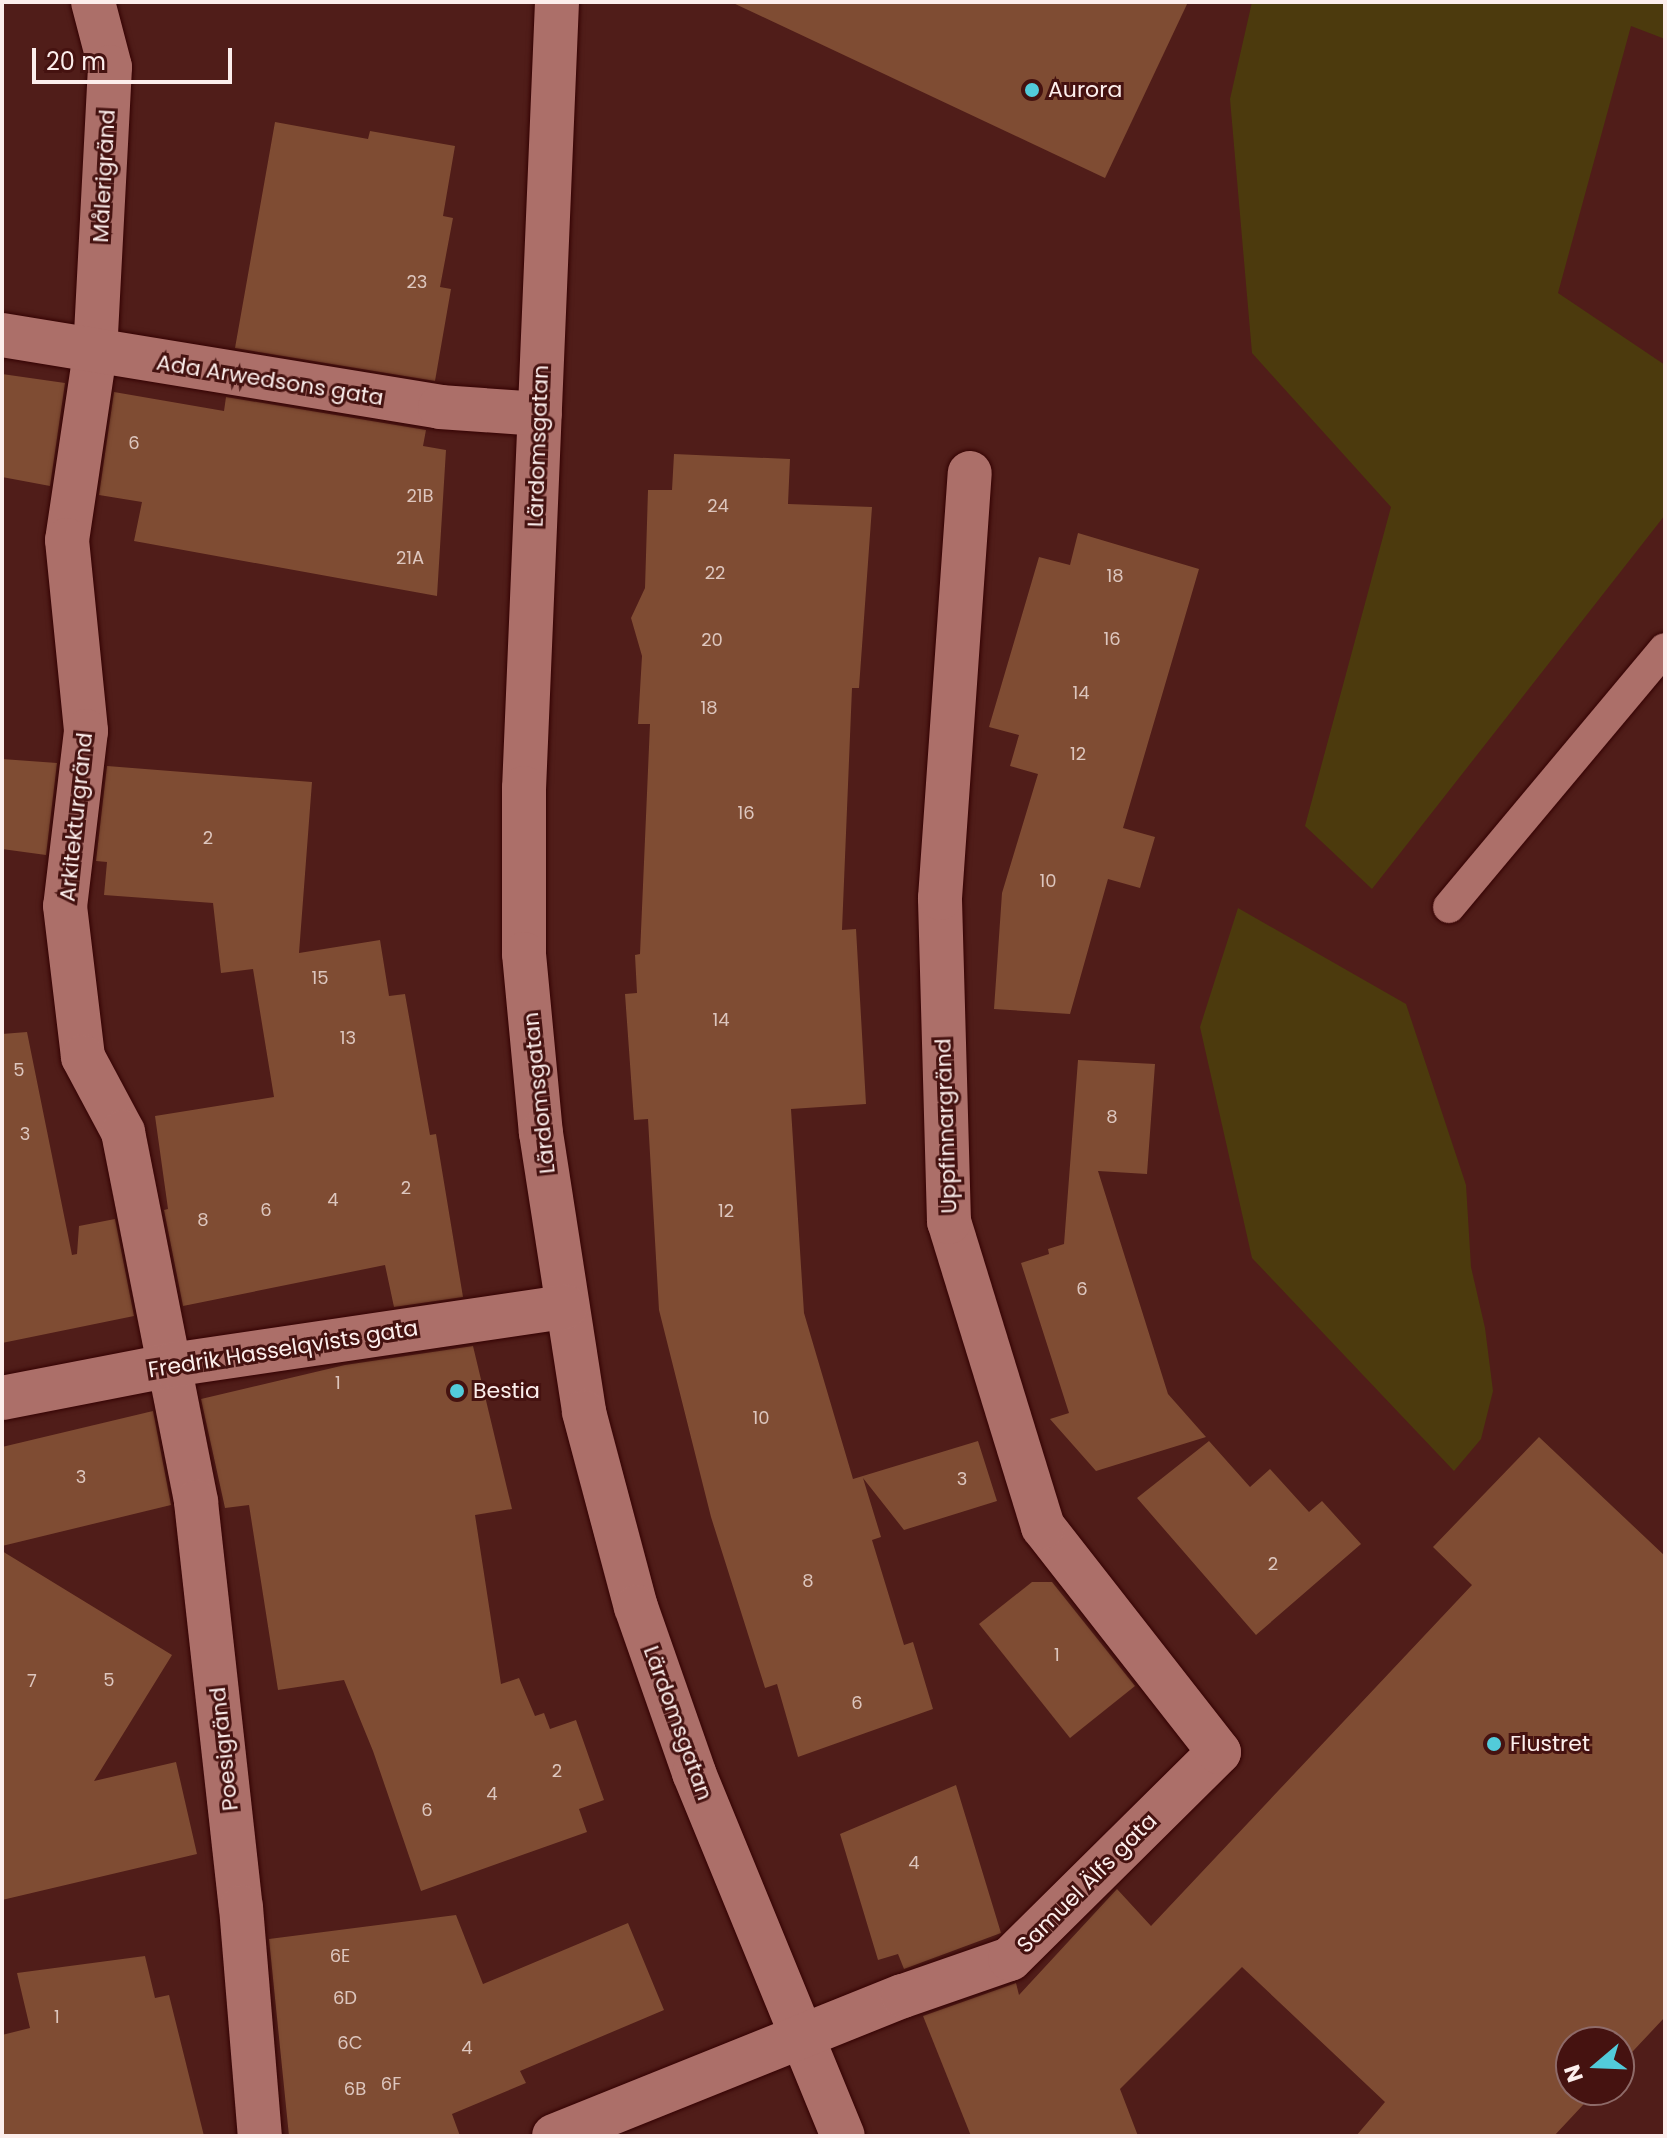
<!DOCTYPE html>
<html>
<head>
<meta charset="utf-8">
<style>
	body { margin:0 }
	#map { position:relative; width:1667px; height:2138px; overflow:hidden; background:#501d19; font-family:Poppins,sans-serif }
	div>[style] { position:absolute }
	[style*='--x'] { left:calc(var(--x)*1px); top:calc(var(--y)*1px); width:calc(var(--w)*1px); rotate:calc(var(--a)*1deg) }
	.green>* { inset:0; background:#4c3a0d }
	.building>* { inset:0; background:#7f4c33 }
	.roads { filter:drop-shadow(0 0 2px #340203) drop-shadow(0 0 2px #340203) }
	.lane>* { height:32px; margin:-16px; padding:0 16px; transform-origin:16px; border-radius:16px; background:#ac6f69 }
	.street>* { height:44px; margin:-22px; padding:0 22px; transform-origin:22px; border-radius:22px; background:#ac6f69 }
	.dots>* { width:22px; height:22px; translate:-50% -50%; box-sizing:border-box; border:4px solid #451210; border-radius:50% }
	span { translate:-50% -50%; white-space:nowrap; text-align:center; line-height:1.15; -webkit-text-stroke:6px #451210; paint-order:stroke }
	.number-label { font-size:18px; color:#ddc6be }
	.number-label span { -webkit-text-stroke-width:0 }
	.poi-label { font-size:22px; color:#fceeec }
	.left { translate:0 -50%; text-align:left }
	.street-label { font-size:22px; color:#fceeec }
	.frame { position:absolute; inset:0; border:4px solid #fceeec; pointer-events:none }
	.north { position:absolute; left:1555px; top:2026px; width:80px; height:80px; box-sizing:border-box; background:#451210; border:2px solid #8e6a68; border-radius:50%; rotate:251deg; font-size:22px; font-weight:700; line-height:32px; text-align:center; color:#fceeec }
	.north::after { content:''; display:block; margin:auto; width:28px; height:36px; background:#52cbda; clip-path:polygon(50% 0,100% 100%,50% 72%,0 100%) }
	.scale { position:absolute; left:32px; top:48px; width:200px; height:36px; box-sizing:border-box; border:4px solid #fceeec; border-top:0; padding-left:10px; font-size:24px; line-height:28px; white-space:nowrap; color:#fceeec; -webkit-text-stroke:6px #451210; paint-order:stroke }
</style>
</head>
<body>
<div id="map">
	<div class="green">
		<div style="clip-path:polygon(1252px 2px,1665px 2px,1665px 39px,1631px 26px,1558px 293px,1665px 365px,1665px 515px,1372px 889px,1305px 826px,1391px 507px,1252px 353px,1230px 99px)"></div>
		<div style="clip-path:polygon(1238px 908px,1406px 1004px,1466px 1185px,1471px 1267px,1485px 1328px,1493px 1391px,1481px 1439px,1454px 1471px,1252px 1258px,1200px 1027px)"></div>
	</div>
	<div class="building">
		<div style="clip-path:polygon(731px 2px,1188px 2px,1105px 178px)"></div>
		<div style="clip-path:polygon(275px 122px,368px 139px,370px 131px,455px 146px,443px 216px,453px 218px,440px 287px,451px 289px,435px 381px,235px 348px)"></div>
		<div style="clip-path:polygon(2px 374px,65px 383px,50px 486px,2px 477px)"></div>
		<div style="clip-path:polygon(114px 392px,224px 411px,226px 397px,426px 430px,423px 446px,446px 450px,437px 596px,134px 541px,142px 502px,99px 495px)"></div>
		<div style="clip-path:polygon(674px 454px,790px 459px,788px 504px,872px 507px,859px 688px,852px 688px,842px 930px,856px 929px,866px 1104px,791px 1109px,804px 1313px,853px 1479px,978px 1441px,997px 1501px,904px 1530px,863px 1478px,881px 1537px,872px 1540px,904px 1645px,913px 1642px,933px 1709px,798px 1757px,777px 1684px,765px 1688px,711px 1517px,659px 1310px,648px 1119px,634px 1120px,625px 994px,637px 993px,635px 955px,640px 954px,650px 724px,638px 724px,642px 656px,631px 618px,645px 588px,648px 490px,672px 490px)"></div>
		<div style="clip-path:polygon(1078px 533px,1199px 569px,1123px 828px,1155px 837px,1140px 888px,1108px 879px,1070px 1014px,994px 1009px,1002px 893px,1038px 774px,1010px 766px,1019px 735px,989px 727px,1039px 557px,1070px 565px)"></div>
		<div style="clip-path:polygon(2px 759px,57px 763px,46px 855px,2px 849px)"></div>
		<div style="clip-path:polygon(107px 766px,312px 782px,299px 953px,380px 940px,389px 996px,405px 994px,430px 1135px,436px 1134px,463px 1297px,394px 1307px,385px 1265px,183px 1306px,164px 1210px,168px 1209px,155px 1116px,274px 1097px,253px 969px,221px 973px,213px 903px,104px 895px,107px 862px,96px 861px)"></div>
		<div style="clip-path:polygon(27px 1032px,72px 1255px,77px 1254px,79px 1226px,115px 1219px,134px 1316px,2px 1343px,2px 1034px)"></div>
		<div style="clip-path:polygon(1078px 1060px,1155px 1064px,1147px 1174px,1098px 1171px,1168px 1394px,1206px 1437px,1096px 1471px,1050px 1419px,1069px 1413px,1021px 1263px,1049px 1254px,1048px 1249px,1064px 1244px)"></div>
		<div style="clip-path:polygon(473px 1346px,512px 1509px,475px 1515px,501px 1684px,519px 1678px,535px 1716px,544px 1713px,550px 1729px,576px 1720px,604px 1800px,579px 1809px,587px 1832px,421px 1891px,373px 1751px,344px 1680px,278px 1690px,249px 1505px,225px 1508px,201px 1399px,345px 1365px)"></div>
		<div style="clip-path:polygon(153px 1411px,171px 1505px,2px 1546px,2px 1447px)"></div>
		<div style="clip-path:polygon(1539px 1437px,1665px 1556px,1665px 2017px,1619px 2066px,1619px 2042px,1571px 2042px,1571px 2090px,1597px 2090px,1554px 2136px,1356px 2136px,1385px 2102px,1242px 1967px,1120px 2089px,1138px 2136px,971px 2136px,923px 2016px,1016px 1983px,1019px 1995px,1117px 1889px,1151px 1926px,1472px 1585px,1433px 1547px)"></div>
		<div style="clip-path:polygon(1209px 1441px,1250px 1487px,1270px 1469px,1309px 1512px,1322px 1501px,1361px 1544px,1256px 1635px,1137px 1498px)"></div>
		<div style="clip-path:polygon(2px 1551px,172px 1655px,94px 1781px,176px 1762px,197px 1854px,2px 1900px)"></div>
		<div style="clip-path:polygon(1032px 1582px,1052px 1582px,1135px 1686px,1070px 1738px,979px 1624px)"></div>
		<div style="clip-path:polygon(956px 1785px,1001px 1933px,904px 1969px,898px 1954px,878px 1960px,840px 1834px)"></div>
		<div style="clip-path:polygon(456px 1915px,483px 1984px,628px 1923px,664px 2010px,520px 2071px,526px 2083px,452px 2114px,460px 2136px,289px 2136px,269px 1939px)"></div>
		<div style="clip-path:polygon(145px 1956px,155px 1998px,169px 1995px,204px 2136px,2px 2136px,2px 2035px,30px 2028px,17px 1973px)"></div>
	</div>
	<div class="roads">
		<div class="lane">
			<div style="--x:1449;--y:907;--w:336;--a:-50.1"></div>
		</div>
		<div class="street">
			<div style="--x:93;--y:2;--w:67;--a:75.3"></div>
			<div style="--x:110;--y:67;--w:286;--a:93"></div>
			<div style="--x:95;--y:353;--w:189;--a:98.5"></div>
			<div style="--x:67;--y:540;--w:192;--a:84.3"></div>
			<div style="--x:86;--y:731;--w:176;--a:96.8"></div>
			<div style="--x:65;--y:906;--w:152;--a:83.2"></div>
			<div style="--x:83;--y:1057;--w:85;--a:61.9"></div>
			<div style="--x:123;--y:1132;--w:377;--a:78.8"></div>
			<div style="--x:196;--y:1502;--w:407;--a:83.7"></div>
			<div style="--x:241;--y:1907;--w:230;--a:85.3"></div>
			<div style="--x:557;--y:2;--w:787;--a:92.4"></div>
			<div style="--x:524;--y:788;--w:166;--a:90"></div>
			<div style="--x:524;--y:954;--w:180;--a:84.6"></div>
			<div style="--x:541;--y:1133;--w:282;--a:81.2"></div>
			<div style="--x:584;--y:1412;--w:202;--a:75.1"></div>
			<div style="--x:636;--y:1607;--w:176;--a:70.7"></div>
			<div style="--x:694;--y:1773;--w:392;--a:67.7"></div>
			<div style="--x:2;--y:335;--w:444;--a:9.3"></div>
			<div style="--x:440;--y:407;--w:100;--a:4"></div>
			<div style="--x:2;--y:1398;--w:172;--a:-11"></div>
			<div style="--x:171;--y:1365;--w:399;--a:-8.4"></div>
			<div style="--x:554;--y:2136;--w:376;--a:-21.9"></div>
			<div style="--x:903;--y:1996;--w:113;--a:-19.1"></div>
			<div style="--x:1010;--y:1959;--w:294;--a:-44.7"></div>
			<div style="--x:1219;--y:1752;--w:286;--a:-128"></div>
			<div style="--x:1043;--y:1527;--w:319;--a:-107.1"></div>
			<div style="--x:949;--y:1222;--w:324;--a:-91.6"></div>
			<div style="--x:940;--y:898;--w:426;--a:-86"></div>
		</div>
	</div>
	<div class="dots">
		<div style="left:1032px;top:90px;background:#52cbda"></div>
		<div style="left:457px;top:1391px;background:#52cbda"></div>
		<div style="left:1494px;top:1744px;background:#52cbda"></div>
	</div>
	<div class="number-label">
		<span style="left:417px;top:282px">23</span>
		<span style="left:134px;top:443px">6</span>
		<span style="left:420px;top:496px">21B</span>
		<span style="left:718px;top:506px">24</span>
		<span style="left:410px;top:558px">21A</span>
		<span style="left:715px;top:573px">22</span>
		<span style="left:1115px;top:576px">18</span>
		<span style="left:1112px;top:639px">16</span>
		<span style="left:712px;top:640px">20</span>
		<span style="left:1081px;top:693px">14</span>
		<span style="left:709px;top:708px">18</span>
		<span style="left:1078px;top:754px">12</span>
		<span style="left:746px;top:813px">16</span>
		<span style="left:208px;top:838px">2</span>
		<span style="left:1048px;top:881px">10</span>
		<span style="left:320px;top:978px">15</span>
		<span style="left:721px;top:1020px">14</span>
		<span style="left:348px;top:1038px">13</span>
		<span style="left:19px;top:1070px">5</span>
		<span style="left:1112px;top:1117px">8</span>
		<span style="left:25px;top:1134px">3</span>
		<span style="left:406px;top:1188px">2</span>
		<span style="left:333px;top:1200px">4</span>
		<span style="left:266px;top:1210px">6</span>
		<span style="left:726px;top:1211px">12</span>
		<span style="left:203px;top:1220px">8</span>
		<span style="left:1082px;top:1289px">6</span>
		<span style="left:338px;top:1383px">1</span>
		<span style="left:761px;top:1418px">10</span>
		<span style="left:81px;top:1477px">3</span>
		<span style="left:962px;top:1479px">3</span>
		<span style="left:1273px;top:1564px">2</span>
		<span style="left:808px;top:1581px">8</span>
		<span style="left:1057px;top:1655px">1</span>
		<span style="left:109px;top:1680px">5</span>
		<span style="left:32px;top:1681px">7</span>
		<span style="left:857px;top:1703px">6</span>
		<span style="left:557px;top:1771px">2</span>
		<span style="left:492px;top:1794px">4</span>
		<span style="left:427px;top:1810px">6</span>
		<span style="left:914px;top:1863px">4</span>
		<span style="left:340px;top:1956px">6E</span>
		<span style="left:345px;top:1998px">6D</span>
		<span style="left:57px;top:2017px">1</span>
		<span style="left:350px;top:2043px">6C</span>
		<span style="left:467px;top:2048px">4</span>
		<span style="left:391px;top:2084px">6F</span>
		<span style="left:355px;top:2089px">6B</span>
	</div>
	<div class="poi-label">
		<span class="left" style="left:1048px;top:90px">Aurora</span>
		<span class="left" style="left:473px;top:1391px">Bestia</span>
		<span class="left" style="left:1510px;top:1744px">Flustret</span>
	</div>
	<div class="street-label">
		<span style="left:104px;top:176px;rotate:-87deg">Målerigränd</span>
		<span style="left:270px;top:380px;rotate:9deg">Ada Arwedsons gata</span>
		<span style="left:538px;top:446px;rotate:-88deg">Lärdomsgatan</span>
		<span style="left:76px;top:817px;rotate:-84deg">Arkitekturgränd</span>
		<span style="left:539px;top:1093px;rotate:-96deg">Lärdomsgatan</span>
		<span style="left:946px;top:1126px;rotate:-92deg">Uppfinnargränd</span>
		<span style="left:283px;top:1349px;rotate:-9deg">Fredrik Hasselqvists gata</span>
		<span style="left:678px;top:1723px;rotate:70deg">Lärdomsgatan</span>
		<span style="left:224px;top:1749px;rotate:-96deg">Poesigränd</span>
		<span style="left:1087px;top:1883px;rotate:-45deg">Samuel Älfs gata</span>
	</div>
	<div class="frame"></div>
	<div class="north">N</div>
	<div class="scale">20 m</div>
</div>
</body>
</html>
